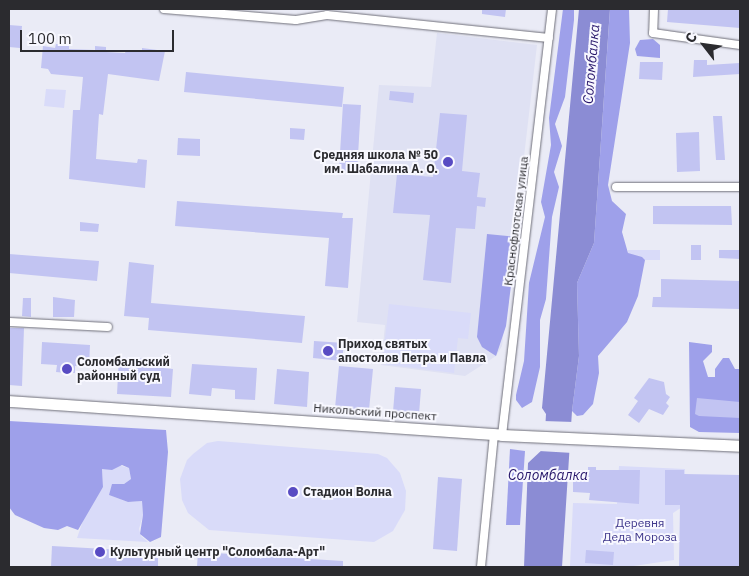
<!DOCTYPE html>
<html>
<head>
<meta charset="utf-8">
<style>
	body { margin:0 }
	#map { position:relative; width:749px; height:576px; overflow:hidden; background:#eaebf6; font-family:"IBM Plex Sans",sans-serif }
	div>[style] { position:absolute }
	[style*='--x'] { left:calc(var(--x)*1px); top:calc(var(--y)*1px); width:calc(var(--w)*1px); rotate:calc(var(--a)*1deg) }
	.built>* { inset:0; background:#dfe1f3 }
	.green>* { inset:0; background:#d9dbf9 }
	.forest>* { inset:0; background:#9ea0ea }
	.water>* { inset:0; background:#8b8cd4 }
	.pier>* { inset:0; background:#eaebf6 }
	.building>* { inset:0; background:#c2c4f2 }
	.roads { filter:drop-shadow(0 0 1px #6f6f79) drop-shadow(0 0 1px #6f6f79) }
	.street>* { height:8px; margin:-4px; padding:0 4px; transform-origin:4px; border-radius:4px; background:#fff }
	.secondary>* { height:11px; margin:-5.5px; padding:0 5.5px; transform-origin:5.5px; border-radius:5.5px; background:#fff }
	.dots>* { width:14px; height:14px; translate:-50% -50%; box-sizing:border-box; border:2px solid #f8f8ff; border-radius:50% }
	span { translate:-50% -50%; white-space:nowrap; text-align:center; line-height:1.15; -webkit-text-stroke:4px #f8f8ff; paint-order:stroke }
	.poi-label { font-size:12px; color:#2b2b2f; font-weight:700 }
	.right { translate:-100% -50%; text-align:right }
	.left { translate:0 -50%; text-align:left }
	.street-label { font-size:12px; color:#2b2b2f }
	.park-label { font-size:12px; color:#3f378c }
	.water-label { font-size:14px; color:#26156a; font-style:italic }
	.frame { position:absolute; inset:0; border:10px solid #2b2b2f; pointer-events:none }
	.north { position:absolute; left:679px; top:20px; width:50px; height:50px; -webkit-text-stroke:4px #f8f8ff; paint-order:stroke; rotate:300deg; font-size:14px; font-weight:700; line-height:20px; text-align:center; color:#2b2b2f }
	.north::after { content:''; display:block; margin:auto; width:18px; height:22px; background:#2b2b2f; clip-path:polygon(50% 0,100% 100%,50% 72%,0 100%) }
	.scale { position:absolute; left:20px; top:30px; width:154px; height:22px; box-sizing:border-box; border:2px solid #2b2b2f; border-top:0; padding-left:6px; font-size:15px; line-height:18px; white-space:nowrap; color:#2b2b2f; -webkit-text-stroke:4px #f8f8ff; paint-order:stroke }
</style>
</head>
<body>
<div id="map">
	<div class="built">
		<div style="clip-path:polygon(437px 33px,537px 45px,502px 346px,496px 356px,465px 376px,381px 365px,385px 325px,357px 322px,379px 85px,431px 87px)"></div>
	</div>
	<div class="green">
		<div style="clip-path:polygon(46px 89px,66px 90px,64px 108px,44px 106px)"></div>
		<div style="clip-path:polygon(628px 250px,660px 250px,660px 260px,628px 260px)"></div>
		<div style="clip-path:polygon(389px 304px,471px 313px,468px 339px,458px 338px,454px 373px,382px 364px)"></div>
		<div style="clip-path:polygon(218px 441px,378px 454px,387px 458px,400px 473px,406px 491px,405px 510px,393px 531px,374px 542px,209px 530px,188px 513px,182px 500px,180px 479px,187px 460px,193px 454px,207px 443px)"></div>
		<div style="clip-path:polygon(118px 465px,129px 468px,131px 479px,109px 495px,128px 502px,142px 501px,143px 515px,139px 529px,141px 536px,148px 542px,77px 538px,86px 512px,103px 487px,102px 469px)"></div>
		<div style="clip-path:polygon(619px 466px,685px 469px,685px 505px,673px 513px,674px 560px,627px 567px,570px 566px,573px 503px,617px 504px)"></div>
	</div>
	<div class="forest">
		<div style="clip-path:polygon(563px 9px,574px 9px,574px 20px,565px 97px,555px 124px,562px 146px,554px 172px,559px 187px,552px 217px,546px 299px,540px 320px,540px 367px,532px 402px,522px 408px,516px 400px,516px 395px,524px 361px,529px 283px,545px 217px,541px 202px,551px 145px,549px 118px)"></div>
		<div style="clip-path:polygon(610px 9px,629px 9px,630px 43px,608px 185px,612px 201px,626px 214px,622px 232px,628px 253px,642px 257px,645px 260px,638px 296px,627px 322px,598px 356px,599px 373px,593px 404px,583px 415px,577px 416px,572px 411px,579px 356px,577px 283px,594px 243px)"></div>
		<div style="clip-path:polygon(653px 39px,660px 45px,660px 58px,637px 56px,635px 49px,640px 40px)"></div>
		<div style="clip-path:polygon(487px 234px,517px 237px,506px 326px,496px 356px,482px 347px,477px 337px)"></div>
		<div style="clip-path:polygon(689px 342px,712px 345px,712px 352px,703px 361px,708px 377px,715px 377px,715px 369px,723px 358px,729px 358px,735px 369px,740px 369px,740px 433px,699px 432px,690px 427px)"></div>
		<div style="clip-path:polygon(9px 421px,166px 430px,168px 452px,161px 537px,150px 542px,140px 534px,143px 515px,142px 501px,128px 502px,109px 495px,112px 484px,124px 484px,131px 479px,129px 468px,122px 465px,112px 470px,102px 469px,103px 487px,78px 530px,67px 526px,58px 530px,44px 528px,15px 515px,9px 507px)"></div>
		<div style="clip-path:polygon(510px 449px,525px 451px,520px 525px,506px 525px)"></div>
	</div>
	<div class="water">
		<div style="clip-path:polygon(579px 9px,610px 9px,609px 23px,594px 243px,577px 283px,579px 356px,572px 411px,562px 567px,524px 567px,528px 463px,544px 448px,546px 414px,542px 408px)"></div>
	</div>
	<div class="pier">
		<div style="clip-path:polygon(543px 421px,574px 422px,573px 453px,539px 451px,542px 447px)"></div>
	</div>
	<div class="building">
		<div style="clip-path:polygon(482px 9px,506px 9px,505px 17px,482px 14px)"></div>
		<div style="clip-path:polygon(668px 9px,740px 9px,740px 28px,667px 22px)"></div>
		<div style="clip-path:polygon(9px 25px,22px 26px,20px 48px,9px 47px)"></div>
		<div style="clip-path:polygon(56px 44px,69px 45px,69px 49px,95px 50px,95px 46px,106px 47px,106px 52px,125px 53px,126px 50px,142px 51px,142px 48px,165px 51px,159px 81px,108px 74px,103px 115px,99px 114px,96px 159px,137px 163px,138px 159px,147px 160px,145px 188px,69px 179px,73px 110px,80px 110px,83px 77px,51px 74px,48px 69px,41px 68px,43px 46px,55px 48px)"></div>
		<div style="clip-path:polygon(694px 60px,707px 60px,707px 65px,740px 63px,740px 74px,693px 77px)"></div>
		<div style="clip-path:polygon(640px 62px,663px 62px,662px 80px,639px 79px)"></div>
		<div style="clip-path:polygon(186px 72px,344px 87px,342px 107px,184px 92px)"></div>
		<div style="clip-path:polygon(390px 91px,414px 93px,413px 103px,389px 100px)"></div>
		<div style="clip-path:polygon(343px 104px,361px 105px,357px 172px,339px 170px)"></div>
		<div style="clip-path:polygon(440px 113px,467px 115px,462px 171px,480px 173px,477px 197px,486px 198px,485px 207px,477px 206px,475px 229px,456px 228px,451px 283px,423px 280px,430px 215px,393px 213px,397px 174px,433px 177px)"></div>
		<div style="clip-path:polygon(713px 116px,722px 116px,725px 160px,716px 160px)"></div>
		<div style="clip-path:polygon(290px 128px,305px 129px,304px 140px,290px 139px)"></div>
		<div style="clip-path:polygon(699px 132px,700px 171px,677px 172px,676px 133px)"></div>
		<div style="clip-path:polygon(178px 138px,200px 139px,200px 156px,177px 155px)"></div>
		<div style="clip-path:polygon(177px 201px,343px 213px,342px 218px,353px 218px,348px 288px,325px 286px,329px 238px,175px 226px)"></div>
		<div style="clip-path:polygon(653px 206px,731px 206px,732px 225px,653px 224px)"></div>
		<div style="clip-path:polygon(80px 222px,99px 224px,98px 232px,80px 231px)"></div>
		<div style="clip-path:polygon(691px 245px,701px 245px,701px 260px,691px 260px)"></div>
		<div style="clip-path:polygon(719px 250px,740px 250px,740px 259px,719px 258px)"></div>
		<div style="clip-path:polygon(9px 254px,99px 261px,97px 281px,9px 273px)"></div>
		<div style="clip-path:polygon(129px 262px,154px 265px,151px 303px,305px 316px,302px 343px,148px 330px,149px 318px,124px 316px)"></div>
		<div style="clip-path:polygon(661px 279px,740px 281px,740px 309px,652px 307px,653px 297px,661px 297px)"></div>
		<div style="clip-path:polygon(53px 297px,75px 300px,74px 317px,53px 317px)"></div>
		<div style="clip-path:polygon(23px 298px,31px 298px,31px 317px,22px 316px)"></div>
		<div style="clip-path:polygon(9px 328px,24px 328px,22px 386px,9px 385px)"></div>
		<div style="clip-path:polygon(314px 341px,344px 343px,342px 361px,313px 358px)"></div>
		<div style="clip-path:polygon(42px 342px,90px 345px,89px 367px,75px 366px,75px 373px,66px 373px,56px 372px,57px 365px,41px 364px)"></div>
		<div style="clip-path:polygon(119px 357px,145px 359px,144px 366px,173px 369px,171px 397px,117px 394px)"></div>
		<div style="clip-path:polygon(192px 364px,257px 368px,255px 400px,235px 399px,235px 390px,212px 388px,211px 396px,189px 394px)"></div>
		<div style="clip-path:polygon(339px 366px,373px 369px,369px 410px,335px 408px)"></div>
		<div style="clip-path:polygon(277px 369px,309px 372px,307px 407px,274px 404px)"></div>
		<div style="clip-path:polygon(649px 378px,664px 382px,666px 394px,670px 397px,666px 403px,669px 406px,663px 415px,649px 409px,639px 423px,628px 415px,638px 401px,634px 398px)"></div>
		<div style="clip-path:polygon(395px 387px,421px 389px,419px 414px,393px 412px)"></div>
		<div style="clip-path:polygon(697px 398px,740px 402px,740px 418px,699px 416px,695px 414px)"></div>
		<div style="clip-path:polygon(588px 467px,596px 467px,596px 470px,640px 470px,639px 504px,589px 500px,590px 493px,573px 492px,573px 470px,588px 470px)"></div>
		<div style="clip-path:polygon(665px 470px,684px 470px,684px 474px,740px 475px,740px 567px,679px 567px,680px 505px,665px 505px)"></div>
		<div style="clip-path:polygon(438px 477px,462px 479px,457px 551px,433px 549px)"></div>
		<div style="clip-path:polygon(52px 546px,158px 552px,158px 567px,51px 567px)"></div>
		<div style="clip-path:polygon(586px 550px,614px 552px,613px 565px,585px 563px)"></div>
		<div style="clip-path:polygon(198px 552px,343px 561px,343px 567px,197px 567px)"></div>
	</div>
	<div class="roads">
		<div class="street">
			<div style="--x:164;--y:9;--w:132;--a:4.8"></div>
			<div style="--x:296;--y:20;--w:31;--a:-9"></div>
			<div style="--x:327;--y:15;--w:223;--a:5.9"></div>
			<div style="--x:654;--y:9;--w:24;--a:92"></div>
			<div style="--x:653;--y:33;--w:88;--a:7.9"></div>
			<div style="--x:616;--y:187;--w:124;--a:0"></div>
			<div style="--x:9;--y:322;--w:99;--a:2.9"></div>
			<div style="--x:502;--y:435;--w:429;--a:-83.3"></div>
			<div style="--x:481;--y:567;--w:134;--a:-84.4"></div>
		</div>
		<div class="secondary">
			<div style="--x:9;--y:401;--w:494;--a:3.9"></div>
			<div style="--x:502;--y:435;--w:238;--a:2.6"></div>
		</div>
	</div>
	<div class="dots">
		<div style="left:448px;top:162px;background:#584bc3"></div>
		<div style="left:328px;top:351px;background:#584bc3"></div>
		<div style="left:67px;top:369px;background:#584bc3"></div>
		<div style="left:293px;top:492px;background:#584bc3"></div>
		<div style="left:100px;top:552px;background:#584bc3"></div>
	</div>
	<div class="poi-label">
		<span class="right" style="left:438px;top:162px">Средняя школа № 50<br>им. Шабалина А. О.</span>
		<span class="left" style="left:338px;top:351px">Приход святых<br>апостолов Петра и Павла</span>
		<span class="left" style="left:77px;top:369px">Соломбальский<br>районный суд</span>
		<span class="left" style="left:303px;top:492px">Стадион Волна</span>
		<span class="left" style="left:110px;top:552px">Культурный центр "Соломбала-Арт"</span>
	</div>
	<div class="street-label">
		<span style="left:516px;top:221px;rotate:-83deg">Краснофлотская улица</span>
		<span style="left:375px;top:412px;rotate:4deg">Никольский проспект</span>
	</div>
	<div class="park-label">
		<span style="left:640px;top:530px">Деревня<br>Деда Мороза</span>
	</div>
	<div class="water-label">
		<span style="left:591px;top:64px;rotate:-85deg">Соломбалка</span>
		<span style="left:548px;top:475px">Соломбалка</span>
	</div>
	<div class="frame"></div>
	<div class="north">С</div>
	<div class="scale">100 m</div>
</div>
</body>
</html>
